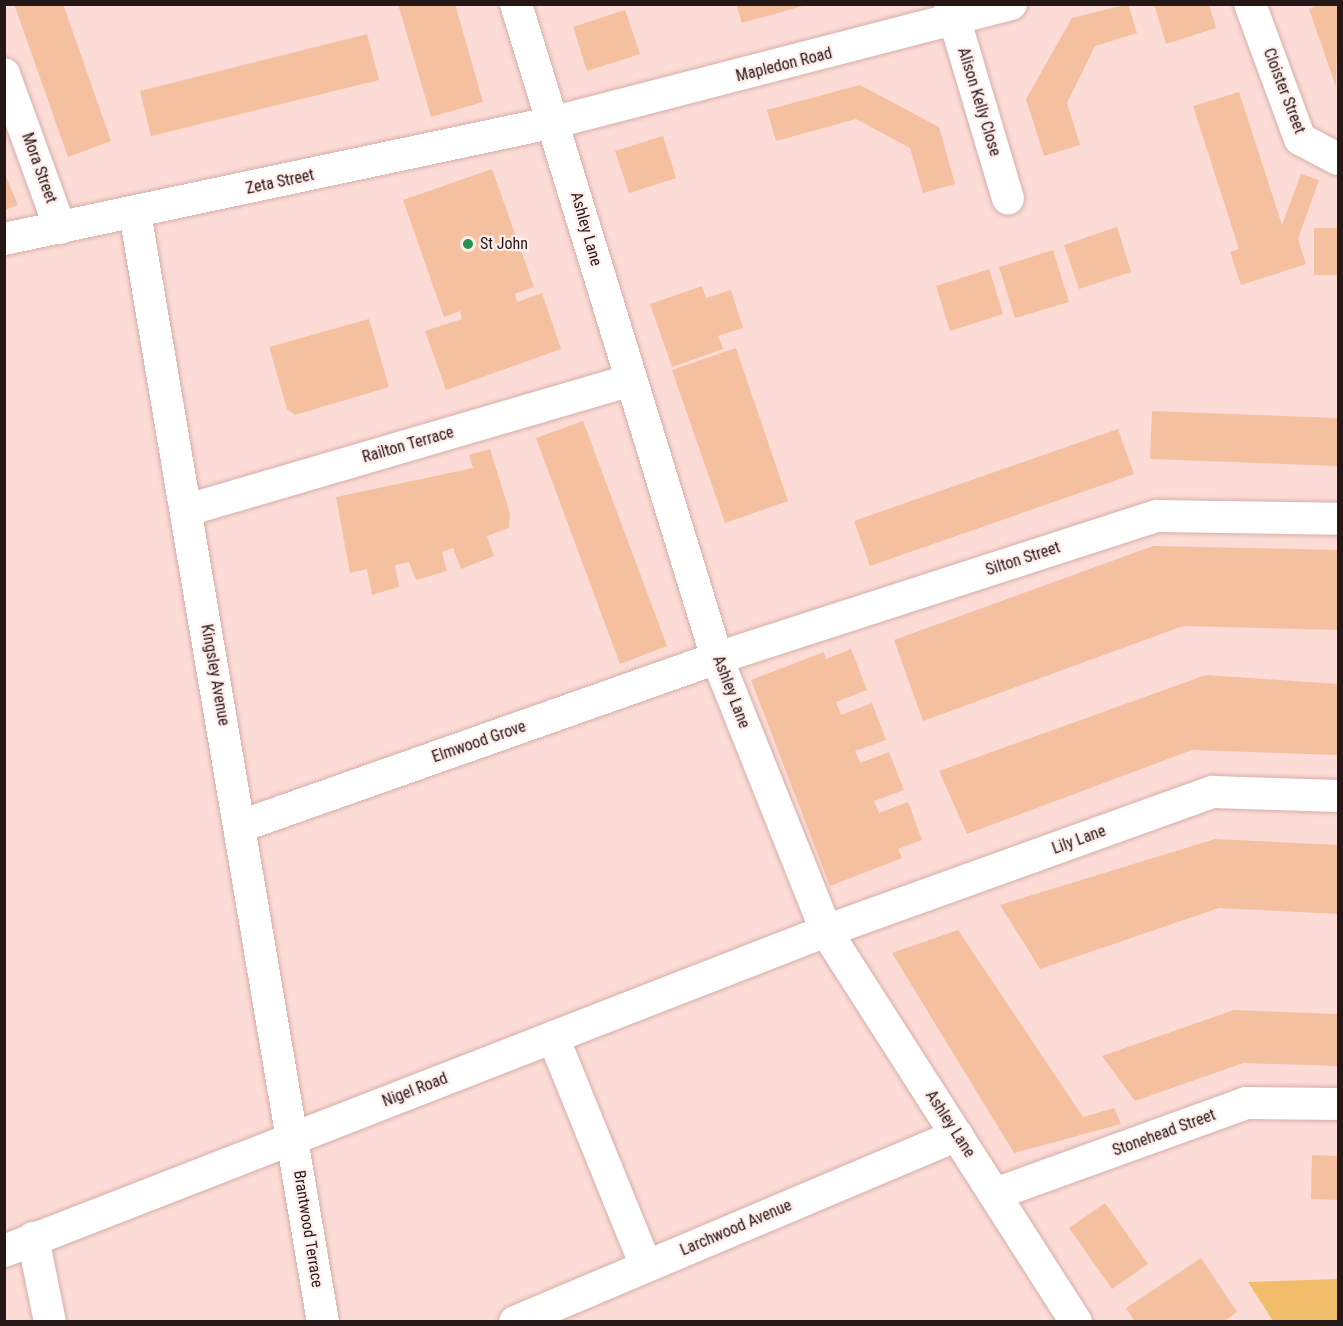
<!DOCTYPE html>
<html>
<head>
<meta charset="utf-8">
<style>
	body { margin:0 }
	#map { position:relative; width:1343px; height:1326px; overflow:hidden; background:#fddcd7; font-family:"Roboto Condensed",sans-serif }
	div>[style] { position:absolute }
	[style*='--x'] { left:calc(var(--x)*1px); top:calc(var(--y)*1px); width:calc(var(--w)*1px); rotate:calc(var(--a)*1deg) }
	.green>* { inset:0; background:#f1bd6b }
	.building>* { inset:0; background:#f4c09f }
	.roads { filter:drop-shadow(0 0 2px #d6aea8) drop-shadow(0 0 2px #d6aea8) }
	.street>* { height:32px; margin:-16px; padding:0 16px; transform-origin:16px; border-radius:16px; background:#fff }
	.dots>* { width:16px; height:16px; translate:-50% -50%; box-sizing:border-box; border:3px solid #ffeeeb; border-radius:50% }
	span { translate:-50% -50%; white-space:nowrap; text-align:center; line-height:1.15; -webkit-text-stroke:4.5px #ffeeeb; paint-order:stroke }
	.street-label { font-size:16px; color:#251715 }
	.poi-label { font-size:16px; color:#251715 }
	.left { translate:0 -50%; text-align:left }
	.frame { position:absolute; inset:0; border:6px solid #251715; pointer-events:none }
</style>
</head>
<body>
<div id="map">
	<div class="green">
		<div style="clip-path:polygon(1338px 1279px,1338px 1322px,1273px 1321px,1248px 1282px)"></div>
	</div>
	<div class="building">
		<div style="clip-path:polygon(14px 4px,63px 4px,111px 141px,68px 157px)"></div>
		<div style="clip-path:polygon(398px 4px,455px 4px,483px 102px,431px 117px)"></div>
		<div style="clip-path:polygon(736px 4px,806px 4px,806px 5px,742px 23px)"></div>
		<div style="clip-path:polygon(1128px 4px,1137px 33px,1095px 46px,1067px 103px,1080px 145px,1044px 156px,1026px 99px,1072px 18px)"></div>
		<div style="clip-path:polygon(1154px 4px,1209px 4px,1216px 28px,1166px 44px)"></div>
		<div style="clip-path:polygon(1323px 4px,1338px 4px,1336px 87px,1309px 9px)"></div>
		<div style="clip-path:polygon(625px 10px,640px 54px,587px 71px,573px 27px)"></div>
		<div style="clip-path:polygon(367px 34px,379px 80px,151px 136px,140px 91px)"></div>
		<div style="clip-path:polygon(860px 85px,939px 127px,955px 184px,923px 193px,910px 148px,856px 119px,776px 141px,767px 110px)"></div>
		<div style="clip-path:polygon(1239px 92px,1282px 225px,1301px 174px,1319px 180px,1298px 239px,1306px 264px,1241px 285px,1230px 252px,1239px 249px,1193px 106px)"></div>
		<div style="clip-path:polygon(663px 136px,676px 178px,629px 193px,615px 151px)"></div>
		<div style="clip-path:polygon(492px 169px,534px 287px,515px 294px,517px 302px,542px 293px,561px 349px,446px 390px,425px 331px,462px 319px,460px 311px,444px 317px,403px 200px)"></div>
		<div style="clip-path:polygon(4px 172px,18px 205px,4px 210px)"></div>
		<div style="clip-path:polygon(1117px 227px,1131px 272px,1079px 289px,1064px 245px)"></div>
		<div style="clip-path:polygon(1314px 228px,1338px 228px,1338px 275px,1314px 275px)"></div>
		<div style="clip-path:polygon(1053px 250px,1069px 302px,1015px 318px,999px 267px)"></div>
		<div style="clip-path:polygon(989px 269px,1003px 314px,950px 331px,936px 286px)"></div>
		<div style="clip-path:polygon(702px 286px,706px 298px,731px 290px,743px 328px,718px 336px,723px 349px,672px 367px,650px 304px)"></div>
		<div style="clip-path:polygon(369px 319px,389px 387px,295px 415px,287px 409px,269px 347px)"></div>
		<div style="clip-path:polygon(736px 348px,788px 501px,725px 523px,672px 370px)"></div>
		<div style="clip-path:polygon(1152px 411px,1338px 418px,1338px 466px,1150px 459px)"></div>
		<div style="clip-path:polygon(583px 421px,667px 646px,620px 664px,536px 438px)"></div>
		<div style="clip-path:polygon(1118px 429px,1134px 474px,870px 566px,854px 521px)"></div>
		<div style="clip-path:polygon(490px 449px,510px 514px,509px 528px,487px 536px,494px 556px,461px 569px,453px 548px,442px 552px,447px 571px,416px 580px,409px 562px,395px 565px,399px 587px,372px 595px,367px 569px,350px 573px,336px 497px,473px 468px,469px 455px)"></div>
		<div style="clip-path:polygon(1153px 546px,1338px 550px,1338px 630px,1183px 626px,923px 721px,894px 640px)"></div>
		<div style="clip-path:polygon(851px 649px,867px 690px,836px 702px,841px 715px,872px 703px,886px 740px,855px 751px,860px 763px,889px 752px,904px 790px,874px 801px,879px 813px,908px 802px,922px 840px,898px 849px,902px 858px,830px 886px,751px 680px,824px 652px,826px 659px)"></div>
		<div style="clip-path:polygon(1206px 675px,1338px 684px,1338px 755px,1192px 750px,967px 834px,939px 771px)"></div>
		<div style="clip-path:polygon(1215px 839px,1338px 845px,1338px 914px,1219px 908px,1040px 969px,1000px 905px)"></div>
		<div style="clip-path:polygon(958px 930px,1083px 1117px,1114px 1108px,1121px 1124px,1014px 1153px,892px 953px)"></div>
		<div style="clip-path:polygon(1234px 1010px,1338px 1014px,1338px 1066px,1243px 1063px,1135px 1101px,1102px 1056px)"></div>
		<div style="clip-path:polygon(1312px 1155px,1338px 1156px,1338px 1200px,1311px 1199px)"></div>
		<div style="clip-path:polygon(1105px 1203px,1148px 1264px,1112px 1289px,1069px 1228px)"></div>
		<div style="clip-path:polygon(1201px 1258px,1237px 1312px,1223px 1322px,1135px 1322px,1126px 1308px)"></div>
	</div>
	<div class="roads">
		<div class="street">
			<div style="--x:516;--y:4;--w:684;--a:72.92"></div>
			<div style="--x:717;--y:658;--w:294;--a:68.2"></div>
			<div style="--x:826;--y:931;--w:464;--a:57.4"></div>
			<div style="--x:950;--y:4;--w:203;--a:73.4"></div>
			<div style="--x:1250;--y:4;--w:144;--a:69.7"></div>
			<div style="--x:1300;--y:139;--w:43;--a:27.8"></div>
			<div style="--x:4;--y:74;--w:164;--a:70"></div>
			<div style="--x:135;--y:213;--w:1125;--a:80.38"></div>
			<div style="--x:4;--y:239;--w:563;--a:-11.99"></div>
			<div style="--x:555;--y:122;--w:471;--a:-14.5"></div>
			<div style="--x:187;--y:510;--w:460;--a:-16.3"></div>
			<div style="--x:241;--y:826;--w:505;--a:-19.44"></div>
			<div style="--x:717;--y:658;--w:462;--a:-17.9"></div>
			<div style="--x:1157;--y:516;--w:181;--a:0.9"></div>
			<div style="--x:553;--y:1037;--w:247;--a:67.9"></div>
			<div style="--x:995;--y:1194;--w:267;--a:-19.9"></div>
			<div style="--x:1246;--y:1103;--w:92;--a:0.6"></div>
			<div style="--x:33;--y:1238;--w:86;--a:78.6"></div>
			<div style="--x:4;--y:1251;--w:882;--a:-21.27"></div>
			<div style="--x:826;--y:931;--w:411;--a:-19.8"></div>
			<div style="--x:1213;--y:792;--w:125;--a:1.8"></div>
			<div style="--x:515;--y:1322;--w:480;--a:-22.9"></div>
		</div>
	</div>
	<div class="dots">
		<div style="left:468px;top:244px;background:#21934d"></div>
	</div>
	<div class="street-label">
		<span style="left:784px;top:65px;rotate:-14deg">Mapledon Road</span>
		<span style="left:1284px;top:91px;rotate:69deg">Cloister Street</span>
		<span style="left:979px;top:102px;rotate:73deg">Alison Kelly Close</span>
		<span style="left:39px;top:168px;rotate:70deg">Mora Street</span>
		<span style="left:280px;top:182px;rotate:-12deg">Zeta Street</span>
		<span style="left:586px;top:229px;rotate:74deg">Ashley Lane</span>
		<span style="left:408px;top:445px;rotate:-16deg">Railton Terrace</span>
		<span style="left:1023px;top:559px;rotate:-18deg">Silton Street</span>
		<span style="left:215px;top:675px;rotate:80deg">Kingsley Avenue</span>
		<span style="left:731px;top:692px;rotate:69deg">Ashley Lane</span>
		<span style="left:479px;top:742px;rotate:-19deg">Elmwood Grove</span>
		<span style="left:1079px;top:840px;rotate:-20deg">Lily Lane</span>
		<span style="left:415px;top:1090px;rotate:-21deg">Nigel Road</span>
		<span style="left:950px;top:1124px;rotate:57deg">Ashley Lane</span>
		<span style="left:1164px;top:1133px;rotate:-20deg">Stonehead Street</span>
		<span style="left:736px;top:1228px;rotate:-23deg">Larchwood Avenue</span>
		<span style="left:308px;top:1229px;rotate:81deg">Brantwood Terrace</span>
	</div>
	<div class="poi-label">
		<span class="left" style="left:480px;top:244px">St John</span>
	</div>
	<div class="frame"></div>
</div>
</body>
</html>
